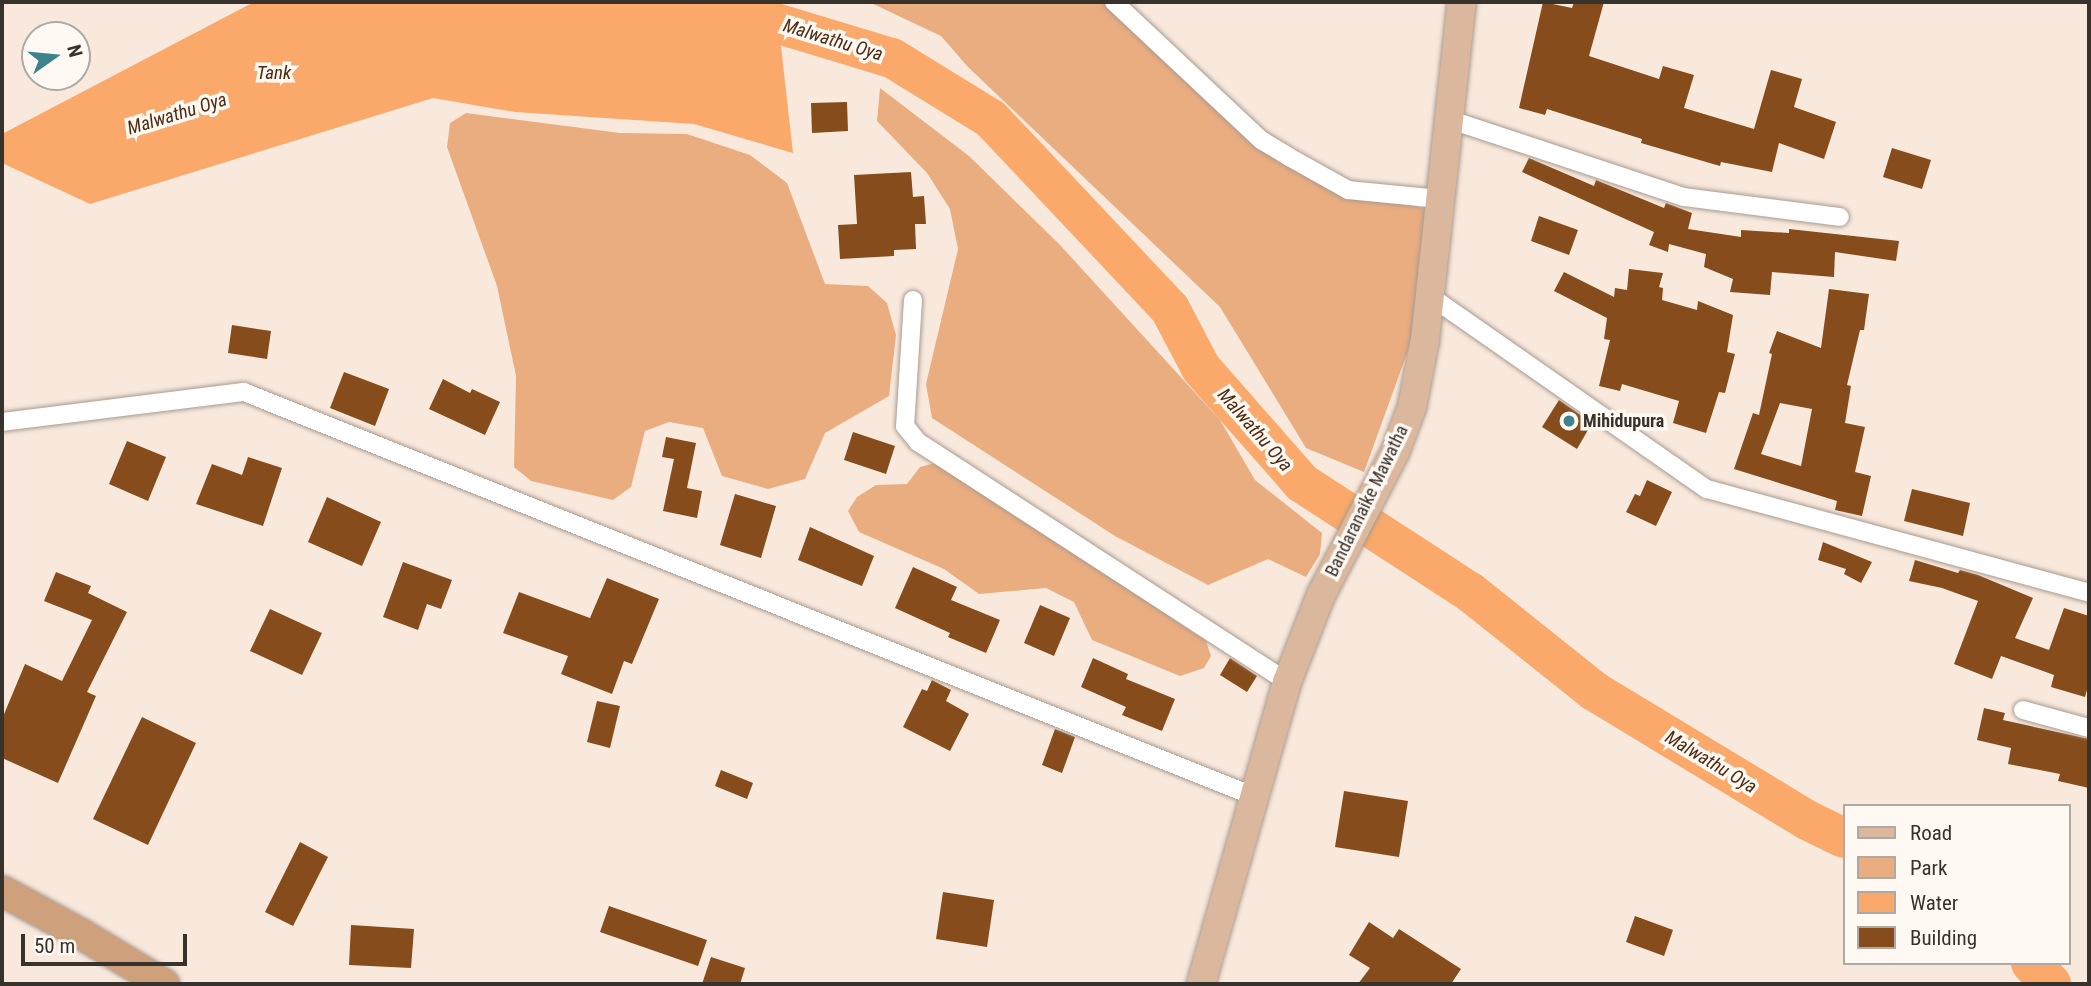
<!DOCTYPE html>
<html>
<head>
<meta charset="utf-8">
<style>
	body { margin:0 }
	#map { position:relative; width:2091px; height:986px; overflow:hidden; background:#f9e9dd; font-family:"Roboto Condensed",sans-serif }
	div>[style] { position:absolute }
	[style*='--x'] { left:calc(var(--x)*1px); top:calc(var(--y)*1px); width:calc(var(--w)*1px); rotate:calc(var(--a)*1deg) }
	.green>* { inset:0; background:#eaad80 }
	.water>* { inset:0; background:#fba96a }
	.river>* { height:40px; margin:-20px; padding:0 20px; transform-origin:20px; border-radius:20px; background:#fba96a }
	.building>* { inset:0; background:#864c1b }
	.roads { filter:drop-shadow(0 0 2px #a99a8f) drop-shadow(0 0 2px #a99a8f) }
	.minor>* { height:18px; margin:-9px; padding:0 9px; transform-origin:9px; border-radius:9px; background:#fff }
	.primary>* { height:28px; margin:-14px; padding:0 14px; transform-origin:14px; border-radius:14px; background:#dbb89d }
	.trunk>* { height:30px; margin:-15px; padding:0 15px; transform-origin:15px; border-radius:15px; background:#cfa07c }
	.dots>* { width:19px; height:19px; translate:-50% -50%; box-sizing:border-box; border:4px solid #fff8f3; border-radius:50% }
	span { translate:-50% -50%; white-space:nowrap; text-align:center; line-height:1.15; -webkit-text-stroke:7px #fff8f3; paint-order:stroke }
	.poi-label { font-size:18px; color:#38322d; font-weight:700 }
	.left { translate:0 -50%; text-align:left }
	.street-label { font-size:18px; color:#38322d }
	.water-label { font-size:19px; color:#4d2c12; font-style:italic }
	.frame { position:absolute; inset:0; border:4px solid #38322d; pointer-events:none }
	.legend { position:absolute; left:1843px; top:804px; width:228px; height:161px; box-sizing:border-box; background:#fff8f3; border:2px solid #afa9a4; margin:0; padding:9px 12px; list-style:none; font-size:21px; color:#38322d }
	.legend li { display:flex; align-items:center; gap:14px; height:35px }
	.legend b { width:35px; border:2px solid #afa9a4 }
	.north { position:absolute; left:21px; top:21px; width:70px; height:70px; box-sizing:border-box; background:#fff8f3; border:2px solid #afa9a4; border-radius:50%; rotate:75deg; font-size:19px; font-weight:700; line-height:28px; text-align:center; color:#38322d }
	.north::after { content:''; display:block; margin:auto; width:24px; height:32px; background:#3c838d; clip-path:polygon(50% 0,100% 100%,50% 72%,0 100%) }
	.scale { position:absolute; left:21px; top:934px; width:166px; height:32px; box-sizing:border-box; border:4px solid #38322d; border-top:0; padding-left:9px; font-size:21px; line-height:24px; white-space:nowrap; color:#38322d; -webkit-text-stroke:5px #fff8f3; paint-order:stroke }
</style>
</head>
<body>
<div id="map">
	<div class="green">
		<div style="clip-path:polygon(869px 2px,1114px 2px,1261px 140px,1367px 193px,1429px 210px,1410px 345px,1364px 472px,1306px 448px,1220px 307px,968px 67px,941px 36px)"></div>
		<div style="clip-path:polygon(880px 88px,969px 156px,1060px 245px,1220px 420px,1255px 480px,1322px 533px,1320px 554px,1306px 577px,1268px 559px,1208px 585px,1115px 536px,932px 418px,926px 384px,958px 249px,950px 209px,927px 173px,877px 121px)"></div>
		<div style="clip-path:polygon(466px 113px,620px 133px,687px 134px,750px 155px,787px 183px,825px 284px,868px 286px,887px 303px,896px 335px,889px 396px,825px 433px,805px 479px,768px 489px,722px 476px,703px 428px,669px 422px,645px 431px,631px 487px,613px 500px,531px 481px,514px 467px,516px 376px,497px 286px,447px 147px,450px 123px)"></div>
		<div style="clip-path:polygon(939px 462px,1206px 641px,1211px 656px,1204px 668px,1180px 676px,1092px 640px,1074px 602px,1046px 588px,979px 594px,944px 569px,859px 532px,848px 511px,857px 497px,876px 485px,907px 484px,920px 467px)"></div>
	</div>
	<div class="water">
		<div style="clip-path:polygon(254px 2px,776px 2px,793px 153px,694px 124px,515px 112px,433px 98px,90px 204px,2px 163px,2px 134px)"></div>
	</div>
	<div class="river">
		<div style="--x:706;--y:2;--w:194;--a:16.8"></div>
		<div style="--x:892;--y:58;--w:116;--a:31.6"></div>
		<div style="--x:991;--y:119;--w:261;--a:46.7"></div>
		<div style="--x:1170;--y:309;--w:67;--a:62.3"></div>
		<div style="--x:1201;--y:368;--w:153;--a:48.7"></div>
		<div style="--x:1302;--y:483;--w:200;--a:33"></div>
		<div style="--x:1470;--y:592;--w:159;--a:38.6"></div>
		<div style="--x:1594;--y:691;--w:249;--a:31.2"></div>
		<div style="--x:1807;--y:820;--w:41;--a:25.9"></div>
		<div style="--x:2031;--y:963;--w:29;--a:46"></div>
	</div>
	<div class="building">
		<div style="clip-path:polygon(1543px 2px,1572px 8px,1574px 2px,1604px 2px,1589px 56px,1659px 79px,1663px 66px,1694px 75px,1684px 108px,1754px 129px,1771px 70px,1802px 79px,1794px 107px,1836px 122px,1824px 159px,1779px 143px,1772px 172px,1721px 162px,1720px 166px,1641px 143px,1642px 139px,1547px 109px,1545px 115px,1519px 108px)"></div>
		<div style="clip-path:polygon(847px 102px,848px 131px,812px 133px,811px 103px)"></div>
		<div style="clip-path:polygon(1892px 148px,1931px 160px,1922px 189px,1883px 177px)"></div>
		<div style="clip-path:polygon(1529px 158px,1594px 186px,1596px 180px,1664px 208px,1666px 203px,1692px 213px,1688px 229px,1741px 237px,1741px 230px,1789px 233px,1789px 229px,1899px 241px,1896px 261px,1835px 252px,1834px 277px,1772px 272px,1770px 295px,1730px 292px,1733px 279px,1704px 267px,1706px 254px,1669px 244px,1668px 252px,1649px 245px,1654px 232px,1522px 172px)"></div>
		<div style="clip-path:polygon(911px 172px,913px 197px,924px 196px,926px 224px,915px 224px,916px 249px,894px 250px,894px 256px,840px 259px,838px 225px,857px 224px,854px 175px)"></div>
		<div style="clip-path:polygon(1539px 216px,1578px 230px,1569px 255px,1531px 241px)"></div>
		<div style="clip-path:polygon(1629px 269px,1663px 273px,1659px 287px,1663px 288px,1662px 300px,1697px 310px,1698px 301px,1733px 315px,1727px 352px,1735px 354px,1725px 393px,1719px 392px,1706px 433px,1673px 423px,1679px 401px,1622px 384px,1620px 391px,1599px 386px,1610px 340px,1604px 339px,1607px 318px,1554px 291px,1564px 272px,1614px 297px,1615px 288px,1627px 290px)"></div>
		<div style="clip-path:polygon(evenodd,1829px 289px,1869px 294px,1864px 330px,1860px 330px,1847px 385px,1851px 386px,1845px 423px,1865px 427px,1855px 472px,1871px 476px,1862px 516px,1835px 510px,1837px 501px,1734px 469px,1753px 413px,1759px 415px,1772px 354px,1769px 353px,1777px 331px,1821px 348px,1829px 289px,1780px 403px,1812px 409px,1801px 466px,1761px 454px,1780px 403px)"></div>
		<div style="clip-path:polygon(232px 325px,271px 331px,267px 359px,228px 353px)"></div>
		<div style="clip-path:polygon(344px 372px,389px 389px,375px 426px,330px 408px)"></div>
		<div style="clip-path:polygon(443px 379px,470px 393px,472px 389px,500px 402px,485px 435px,429px 409px)"></div>
		<div style="clip-path:polygon(1559px 400px,1592px 423px,1577px 449px,1542px 427px)"></div>
		<div style="clip-path:polygon(853px 432px,895px 446px,886px 474px,844px 460px)"></div>
		<div style="clip-path:polygon(666px 437px,696px 443px,687px 488px,702px 491px,697px 518px,663px 511px,674px 459px,662px 457px)"></div>
		<div style="clip-path:polygon(127px 441px,166px 457px,148px 501px,109px 484px)"></div>
		<div style="clip-path:polygon(248px 457px,282px 468px,263px 526px,196px 504px,212px 464px,242px 475px)"></div>
		<div style="clip-path:polygon(1647px 480px,1672px 492px,1656px 526px,1626px 512px,1635px 494px,1640px 496px)"></div>
		<div style="clip-path:polygon(1912px 489px,1970px 503px,1963px 536px,1904px 521px)"></div>
		<div style="clip-path:polygon(735px 494px,776px 506px,761px 558px,720px 545px)"></div>
		<div style="clip-path:polygon(327px 497px,381px 522px,362px 566px,308px 542px)"></div>
		<div style="clip-path:polygon(810px 527px,874px 556px,862px 586px,798px 560px)"></div>
		<div style="clip-path:polygon(1823px 542px,1872px 562px,1861px 583px,1844px 574px,1846px 569px,1818px 560px)"></div>
		<div style="clip-path:polygon(1915px 560px,1958px 573px,1960px 570px,1978px 575px,2033px 598px,2015px 638px,2049px 650px,2064px 608px,2089px 616px,2089px 683px,2085px 697px,2051px 687px,2054px 675px,2001px 656px,1992px 679px,1954px 664px,1978px 601px,1942px 588px,1909px 581px)"></div>
		<div style="clip-path:polygon(403px 562px,452px 580px,441px 609px,427px 604px,418px 630px,383px 617px)"></div>
		<div style="clip-path:polygon(913px 567px,957px 587px,951px 600px,1000px 620px,986px 653px,948px 637px,950px 633px,895px 608px)"></div>
		<div style="clip-path:polygon(56px 572px,91px 586px,88px 593px,127px 612px,87px 692px,96px 696px,58px 783px,2px 758px,2px 719px,25px 664px,62px 681px,92px 620px,44px 601px)"></div>
		<div style="clip-path:polygon(607px 578px,659px 599px,632px 664px,624px 661px,612px 694px,561px 674px,568px 656px,503px 633px,519px 592px,590px 618px)"></div>
		<div style="clip-path:polygon(1040px 605px,1070px 618px,1054px 656px,1024px 643px)"></div>
		<div style="clip-path:polygon(270px 609px,322px 633px,302px 675px,250px 651px)"></div>
		<div style="clip-path:polygon(1093px 658px,1128px 674px,1126px 679px,1175px 699px,1162px 731px,1122px 715px,1126px 707px,1081px 687px)"></div>
		<div style="clip-path:polygon(1230px 658px,1257px 676px,1247px 692px,1220px 675px)"></div>
		<div style="clip-path:polygon(932px 680px,951px 690px,946px 701px,969px 714px,950px 751px,903px 727px,922px 689px,927px 691px)"></div>
		<div style="clip-path:polygon(597px 701px,620px 706px,610px 748px,587px 742px)"></div>
		<div style="clip-path:polygon(1984px 708px,2005px 713px,2003px 720px,2089px 739px,2089px 788px,2058px 781px,2060px 774px,2008px 764px,2011px 748px,1977px 740px)"></div>
		<div style="clip-path:polygon(142px 717px,196px 743px,148px 845px,93px 819px)"></div>
		<div style="clip-path:polygon(1055px 729px,1075px 737px,1062px 773px,1042px 765px)"></div>
		<div style="clip-path:polygon(721px 770px,753px 783px,747px 799px,715px 786px)"></div>
		<div style="clip-path:polygon(1344px 791px,1408px 801px,1399px 857px,1335px 847px)"></div>
		<div style="clip-path:polygon(300px 842px,328px 857px,293px 926px,265px 912px)"></div>
		<div style="clip-path:polygon(943px 892px,994px 900px,987px 947px,936px 939px)"></div>
		<div style="clip-path:polygon(609px 906px,707px 940px,698px 966px,600px 932px)"></div>
		<div style="clip-path:polygon(1635px 916px,1673px 930px,1664px 956px,1626px 942px)"></div>
		<div style="clip-path:polygon(1369px 922px,1393px 938px,1399px 929px,1461px 969px,1451px 984px,1358px 984px,1370px 968px,1349px 955px)"></div>
		<div style="clip-path:polygon(351px 925px,414px 929px,411px 968px,349px 965px)"></div>
		<div style="clip-path:polygon(711px 957px,745px 968px,740px 984px,702px 984px)"></div>
	</div>
	<div class="roads">
		<div class="minor">
			<div style="--x:1114;--y:2;--w:202;--a:43.2"></div>
			<div style="--x:1261;--y:140;--w:33;--a:31"></div>
			<div style="--x:1289;--y:157;--w:68;--a:29.2"></div>
			<div style="--x:1348;--y:190;--w:92;--a:5.6"></div>
			<div style="--x:1448;--y:119;--w:249;--a:18.3"></div>
			<div style="--x:1684;--y:197;--w:157;--a:7.3"></div>
			<div style="--x:1430;--y:296;--w:338;--a:34.9"></div>
			<div style="--x:1707;--y:489;--w:396;--a:15.2"></div>
			<div style="--x:913;--y:300;--w:126;--a:93.6"></div>
			<div style="--x:905;--y:426;--w:21;--a:51"></div>
			<div style="--x:918;--y:442;--w:440;--a:33"></div>
			<div style="--x:2;--y:422;--w:244;--a:-7.1"></div>
			<div style="--x:244;--y:392;--w:1087;--a:21.82"></div>
			<div style="--x:2023;--y:710;--w:68;--a:15.3"></div>
		</div>
		<div class="primary">
			<div style="--x:1201;--y:984;--w:314;--a:-74.1"></div>
			<div style="--x:1287;--y:682;--w:93;--a:-68.7"></div>
			<div style="--x:1321;--y:595;--w:161;--a:-62.6"></div>
			<div style="--x:1395;--y:452;--w:48;--a:-69.3"></div>
			<div style="--x:1412;--y:407;--w:68;--a:-79"></div>
			<div style="--x:1425;--y:340;--w:340;--a:-83.8"></div>
		</div>
		<div class="trunk">
			<div style="--x:2;--y:891;--w:92;--a:28.5"></div>
			<div style="--x:83;--y:935;--w:95;--a:31.2"></div>
		</div>
	</div>
	<div class="dots">
		<div style="left:1569px;top:421px;background:#3c838d"></div>
	</div>
	<div class="poi-label">
		<span class="left" style="left:1583px;top:421px">Mihidupura</span>
	</div>
	<div class="street-label">
		<span style="left:1367px;top:501px;rotate:-64deg">Bandaranaike Mawatha</span>
	</div>
	<div class="water-label">
		<span style="left:833px;top:40px;rotate:17deg">Malwathu Oya</span>
		<span style="left:274px;top:73px">Tank</span>
		<span style="left:177px;top:114px;rotate:-17deg">Malwathu Oya</span>
		<span style="left:1255px;top:430px;rotate:49deg">Malwathu Oya</span>
		<span style="left:1711px;top:762px;rotate:31deg">Malwathu Oya</span>
	</div>
	<div class="frame"></div>
	<ul class="legend">
	<li><b style="height:9px;background:#dbb89d"></b>Road</li>
	<li><b style="height:19px;background:#eaad80"></b>Park</li>
	<li><b style="height:19px;background:#fba96a"></b>Water</li>
	<li><b style="height:19px;background:#864c1b"></b>Building</li>
	</ul>
	<div class="north">N</div>
	<div class="scale">50 m</div>
</div>
</body>
</html>
